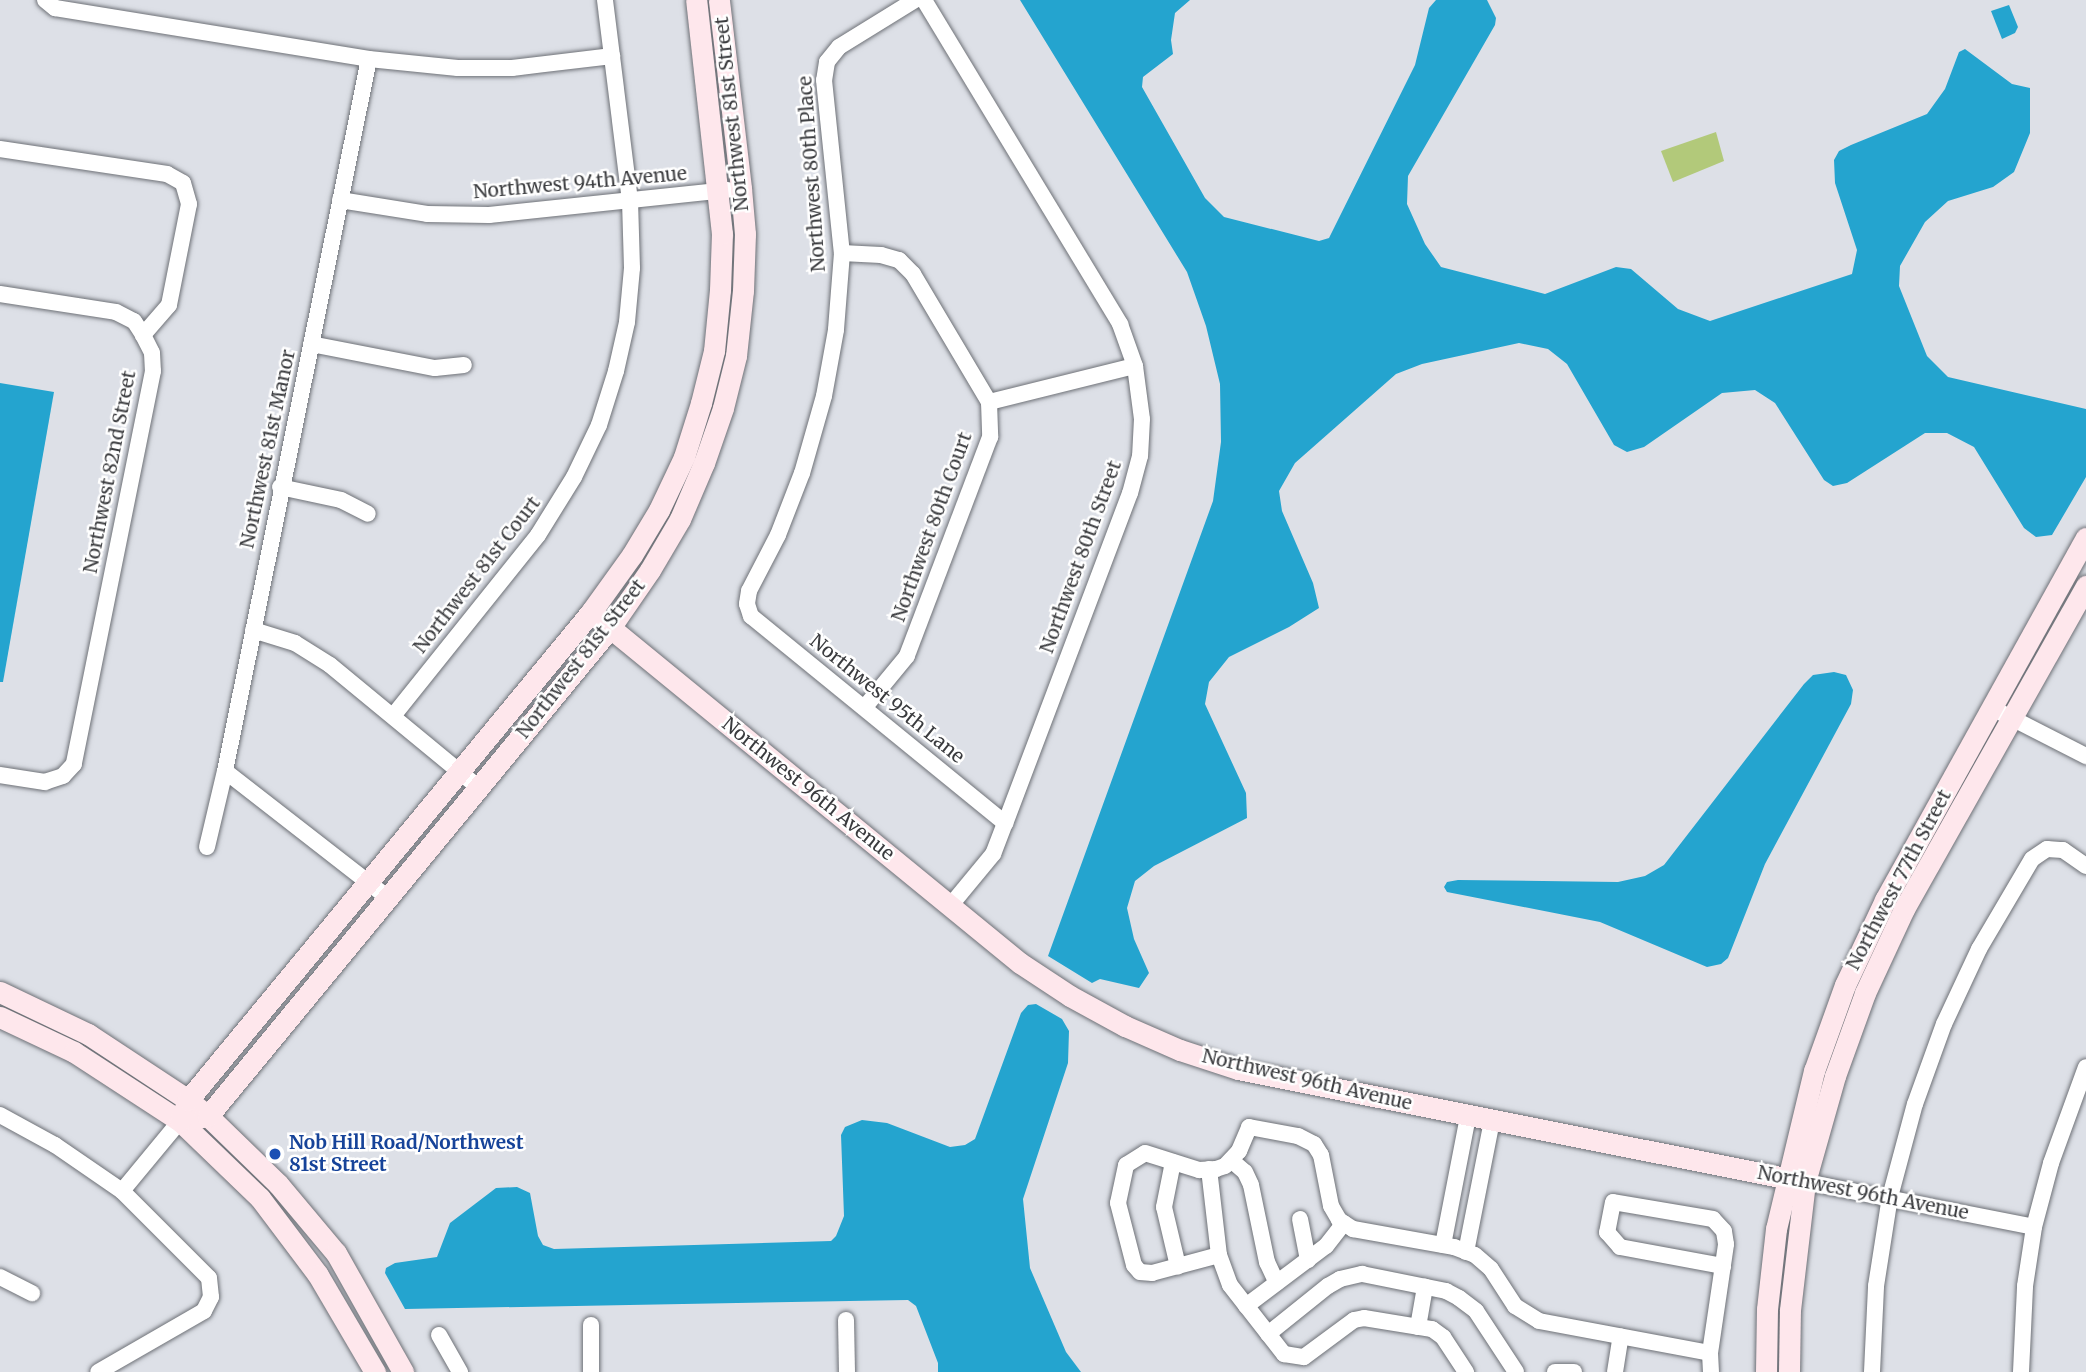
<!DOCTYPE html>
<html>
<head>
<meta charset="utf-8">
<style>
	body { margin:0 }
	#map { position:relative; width:2086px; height:1372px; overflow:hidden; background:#dde0e7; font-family:Merriweather,serif }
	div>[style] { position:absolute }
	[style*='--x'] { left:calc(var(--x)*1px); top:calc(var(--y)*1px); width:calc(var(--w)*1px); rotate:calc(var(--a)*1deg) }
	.green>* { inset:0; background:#b2c97a }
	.water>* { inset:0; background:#24a4cf }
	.roads { filter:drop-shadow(0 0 2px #6e7177) drop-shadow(0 0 2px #6e7177) }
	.street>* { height:16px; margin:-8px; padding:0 8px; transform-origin:8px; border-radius:8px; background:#fff }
	.secondary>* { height:21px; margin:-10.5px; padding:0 10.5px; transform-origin:10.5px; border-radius:10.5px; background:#fee7ec }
	.dots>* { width:19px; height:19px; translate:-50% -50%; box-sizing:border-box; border:4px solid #fff; border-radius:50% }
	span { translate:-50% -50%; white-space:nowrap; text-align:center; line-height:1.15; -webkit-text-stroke:5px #fff; paint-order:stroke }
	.street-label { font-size:19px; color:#3a3b3e }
	.transit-label { font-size:19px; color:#164399; font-weight:700 }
	.left { translate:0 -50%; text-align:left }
</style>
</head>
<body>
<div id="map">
	<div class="green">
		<div style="clip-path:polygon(1716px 132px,1724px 161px,1673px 182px,1661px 151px)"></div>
	</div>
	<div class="water">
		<div style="clip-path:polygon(1020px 0,1190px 0,1175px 13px,1171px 40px,1173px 54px,1143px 77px,1142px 87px,1205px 198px,1224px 217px,1319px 241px,1329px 238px,1415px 65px,1429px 8px,1436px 0,1487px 0,1496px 18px,1495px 25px,1408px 176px,1407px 204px,1425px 244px,1441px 267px,1545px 294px,1616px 267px,1631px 269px,1678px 309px,1710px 321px,1852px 274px,1857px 250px,1835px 183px,1834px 160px,1839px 151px,1851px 145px,1927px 114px,1945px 89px,1959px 52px,1965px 49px,2012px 84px,2030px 88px,2030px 133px,2014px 172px,1993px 187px,1948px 201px,1925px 222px,1900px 266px,1899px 286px,1927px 356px,1948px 377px,2086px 409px,2086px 477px,2052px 535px,2036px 537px,2024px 528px,1974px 447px,1947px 433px,1925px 433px,1847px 483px,1833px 486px,1824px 480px,1775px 403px,1755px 390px,1722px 393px,1644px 447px,1627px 452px,1614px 445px,1567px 364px,1548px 349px,1519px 343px,1422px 364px,1396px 374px,1295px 463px,1279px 491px,1282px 511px,1313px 583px,1319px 608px,1289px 627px,1229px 657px,1209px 682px,1205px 704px,1246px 793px,1247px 818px,1154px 866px,1135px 881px,1127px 908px,1134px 939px,1149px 973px,1139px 988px,1100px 979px,1092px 983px,1048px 956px,1213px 501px,1221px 442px,1220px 384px,1206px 326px,1187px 272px)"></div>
		<div style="clip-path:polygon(2009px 5px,2018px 27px,2015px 33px,2002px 39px,1991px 11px)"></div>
		<div style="clip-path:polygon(0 383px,54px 392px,3px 682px,0 682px)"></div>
		<div style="clip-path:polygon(1834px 672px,1846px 675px,1853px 690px,1851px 704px,1765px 864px,1728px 958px,1721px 964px,1707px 967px,1600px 922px,1447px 892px,1444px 887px,1447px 882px,1458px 880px,1618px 882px,1645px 876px,1664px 865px,1804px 684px,1813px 675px)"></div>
		<div style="clip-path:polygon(1036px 1004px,1062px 1019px,1069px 1031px,1068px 1063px,1023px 1199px,1030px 1268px,1066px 1352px,1081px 1372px,938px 1372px,938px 1363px,916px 1306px,908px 1300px,405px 1309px,385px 1273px,386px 1268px,395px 1263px,437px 1257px,450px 1223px,496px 1188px,517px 1187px,530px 1193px,538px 1236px,543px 1245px,554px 1249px,831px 1241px,836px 1236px,844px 1216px,841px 1135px,845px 1127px,862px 1120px,887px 1123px,950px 1147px,965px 1145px,975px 1139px,1021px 1013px,1028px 1005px)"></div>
	</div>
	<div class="roads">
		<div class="street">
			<div style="--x:45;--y:0;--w:13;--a:39"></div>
			<div style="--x:55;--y:8;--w:318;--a:9.2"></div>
			<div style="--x:369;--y:59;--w:89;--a:5.8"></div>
			<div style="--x:458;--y:68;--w:54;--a:0"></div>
			<div style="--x:512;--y:68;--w:101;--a:-6.8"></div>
			<div style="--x:915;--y:0;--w:89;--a:148.3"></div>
			<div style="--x:839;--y:47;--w:19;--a:129"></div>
			<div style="--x:827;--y:62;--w:18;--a:99"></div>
			<div style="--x:824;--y:80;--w:174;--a:84.1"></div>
			<div style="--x:842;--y:253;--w:77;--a:94.5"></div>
			<div style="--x:836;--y:330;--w:67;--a:100.3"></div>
			<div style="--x:824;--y:396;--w:80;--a:105.9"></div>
			<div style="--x:802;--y:473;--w:66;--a:111.2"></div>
			<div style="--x:778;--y:535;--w:63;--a:117.4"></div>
			<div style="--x:749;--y:591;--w:13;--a:99"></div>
			<div style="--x:747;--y:604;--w:13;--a:72"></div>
			<div style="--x:751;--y:616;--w:328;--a:39.2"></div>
			<div style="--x:924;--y:0;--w:379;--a:58.8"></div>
			<div style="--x:1120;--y:324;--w:45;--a:70.3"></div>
			<div style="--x:1135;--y:366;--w:53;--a:82.5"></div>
			<div style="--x:1142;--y:419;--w:37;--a:93"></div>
			<div style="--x:1140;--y:456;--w:38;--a:105"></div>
			<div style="--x:1130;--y:493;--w:353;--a:110.7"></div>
			<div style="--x:1005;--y:823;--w:33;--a:111"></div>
			<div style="--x:993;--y:854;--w:67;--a:129.6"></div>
			<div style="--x:0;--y:149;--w:169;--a:8.5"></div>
			<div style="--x:167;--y:174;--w:18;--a:29"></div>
			<div style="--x:183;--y:183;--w:22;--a:74"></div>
			<div style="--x:189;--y:204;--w:103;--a:101.2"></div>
			<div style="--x:169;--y:305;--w:40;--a:131"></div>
			<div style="--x:340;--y:200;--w:88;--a:9.1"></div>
			<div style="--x:427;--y:214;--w:62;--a:0.9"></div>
			<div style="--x:489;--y:215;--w:240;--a:-6"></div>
			<div style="--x:842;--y:253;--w:39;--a:3"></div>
			<div style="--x:881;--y:255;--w:19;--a:16"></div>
			<div style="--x:899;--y:260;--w:20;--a:45"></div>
			<div style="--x:913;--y:274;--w:149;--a:59.3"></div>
			<div style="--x:989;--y:402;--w:35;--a:88"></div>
			<div style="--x:990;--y:437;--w:234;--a:110.8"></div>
			<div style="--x:907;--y:656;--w:66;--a:129.5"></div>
			<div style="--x:0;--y:294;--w:117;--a:8.8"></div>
			<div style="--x:116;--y:312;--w:20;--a:27"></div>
			<div style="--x:134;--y:321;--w:17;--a:57"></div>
			<div style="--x:143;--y:335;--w:20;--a:63"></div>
			<div style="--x:152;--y:353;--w:18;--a:87"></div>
			<div style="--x:153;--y:371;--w:401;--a:101.4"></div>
			<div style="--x:74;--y:764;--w:16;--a:133"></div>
			<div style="--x:63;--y:776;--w:19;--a:162"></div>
			<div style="--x:45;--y:782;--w:46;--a:-171.2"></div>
			<div style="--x:311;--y:344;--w:126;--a:11"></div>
			<div style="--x:435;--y:368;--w:29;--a:-6"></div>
			<div style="--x:989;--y:402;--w:150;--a:-13.9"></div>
			<div style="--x:280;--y:487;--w:62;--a:12"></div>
			<div style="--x:341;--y:500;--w:30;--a:27"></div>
			<div style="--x:253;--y:630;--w:44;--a:17.2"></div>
			<div style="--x:295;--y:643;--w:41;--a:32.2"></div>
			<div style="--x:330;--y:665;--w:192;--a:39.5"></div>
			<div style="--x:1992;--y:708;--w:106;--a:27.1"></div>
			<div style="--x:393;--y:716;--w:232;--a:-51.3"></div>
			<div style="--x:538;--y:535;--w:68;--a:-58.2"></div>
			<div style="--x:574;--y:477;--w:58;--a:-64.3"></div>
			<div style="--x:599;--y:425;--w:57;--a:-72.5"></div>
			<div style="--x:616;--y:371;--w:50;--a:-77.3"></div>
			<div style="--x:627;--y:322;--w:54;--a:-84.7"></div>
			<div style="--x:632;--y:268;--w:67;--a:-91.7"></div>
			<div style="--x:630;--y:201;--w:203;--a:-97.1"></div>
			<div style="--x:225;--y:771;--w:207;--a:37.9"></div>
			<div style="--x:207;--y:847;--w:78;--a:-76.7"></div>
			<div style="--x:225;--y:771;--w:726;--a:-78.57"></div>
			<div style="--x:0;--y:1115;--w:63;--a:28.6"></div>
			<div style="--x:55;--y:1145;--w:81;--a:34.5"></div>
			<div style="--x:122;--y:1191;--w:123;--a:45"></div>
			<div style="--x:209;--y:1278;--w:19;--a:84"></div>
			<div style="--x:211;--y:1297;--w:16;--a:117"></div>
			<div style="--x:204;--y:1311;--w:122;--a:150.1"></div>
			<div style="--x:1231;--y:1160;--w:18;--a:41"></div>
			<div style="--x:1245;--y:1172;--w:14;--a:65"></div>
			<div style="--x:1251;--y:1185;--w:79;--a:78.3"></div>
			<div style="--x:1267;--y:1262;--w:23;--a:65"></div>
			<div style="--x:1173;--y:1162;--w:46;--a:101.3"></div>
			<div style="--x:1164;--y:1207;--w:61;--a:76.7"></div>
			<div style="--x:1209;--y:1169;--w:87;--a:83.4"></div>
			<div style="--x:1219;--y:1255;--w:32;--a:70"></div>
			<div style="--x:1230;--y:1285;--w:88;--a:52"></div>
			<div style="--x:1284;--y:1354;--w:20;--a:9"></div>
			<div style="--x:1304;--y:1357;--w:62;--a:-36.5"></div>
			<div style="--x:1354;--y:1320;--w:10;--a:-11"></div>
			<div style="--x:1364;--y:1318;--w:69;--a:9.2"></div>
			<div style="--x:1432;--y:1329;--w:14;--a:36"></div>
			<div style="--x:1443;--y:1337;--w:42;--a:56.7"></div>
			<div style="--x:1805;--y:1182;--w:233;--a:11.1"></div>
			<div style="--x:122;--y:1191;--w:91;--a:-50.4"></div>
			<div style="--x:1300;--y:1219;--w:42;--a:79"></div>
			<div style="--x:1443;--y:1245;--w:131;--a:-79"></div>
			<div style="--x:1466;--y:1252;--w:134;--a:-78.8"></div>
			<div style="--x:1219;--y:1255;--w:69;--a:165"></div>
			<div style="--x:1152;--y:1273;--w:12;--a:-175"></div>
			<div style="--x:1140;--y:1272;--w:9;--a:-131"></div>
			<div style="--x:1134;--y:1265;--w:64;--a:-104.5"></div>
			<div style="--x:1118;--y:1203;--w:39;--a:-78"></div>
			<div style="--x:1126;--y:1165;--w:22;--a:-32"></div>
			<div style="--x:1145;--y:1153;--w:57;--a:17.5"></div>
			<div style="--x:1199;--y:1170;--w:17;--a:-3"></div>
			<div style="--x:1216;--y:1169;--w:9;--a:-18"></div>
			<div style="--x:1225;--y:1166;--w:21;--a:-47"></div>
			<div style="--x:1239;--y:1151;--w:26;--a:-67"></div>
			<div style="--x:1249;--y:1127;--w:50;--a:10.4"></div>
			<div style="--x:1298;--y:1136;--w:18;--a:27"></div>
			<div style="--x:1314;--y:1144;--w:13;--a:58"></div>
			<div style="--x:1321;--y:1155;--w:52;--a:78.9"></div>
			<div style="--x:1331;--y:1206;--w:16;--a:60"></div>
			<div style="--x:1339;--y:1220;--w:17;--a:33"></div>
			<div style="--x:1353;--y:1229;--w:103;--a:10.1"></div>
			<div style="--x:1454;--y:1247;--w:22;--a:21"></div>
			<div style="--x:1475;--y:1255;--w:21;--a:41"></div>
			<div style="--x:1491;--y:1269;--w:44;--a:57"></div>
			<div style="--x:1515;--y:1306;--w:28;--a:32"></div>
			<div style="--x:1539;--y:1321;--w:174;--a:10.6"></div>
			<div style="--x:0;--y:1277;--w:36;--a:27"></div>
			<div style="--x:1246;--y:1306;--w:100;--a:-36.9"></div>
			<div style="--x:1326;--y:1246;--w:29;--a:-52"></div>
			<div style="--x:846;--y:1320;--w:52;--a:88.9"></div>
			<div style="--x:1418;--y:1327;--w:41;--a:-80.1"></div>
			<div style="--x:1268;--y:1334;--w:77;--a:-38.7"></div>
			<div style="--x:1328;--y:1286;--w:14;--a:-30"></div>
			<div style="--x:1340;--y:1279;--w:23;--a:-13"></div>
			<div style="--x:1362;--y:1274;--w:86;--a:11.4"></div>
			<div style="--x:1446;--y:1291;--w:15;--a:28"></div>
			<div style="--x:1459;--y:1298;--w:21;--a:37"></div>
			<div style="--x:1476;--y:1311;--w:73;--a:56.7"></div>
			<div style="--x:439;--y:1335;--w:43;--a:60.4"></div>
			<div style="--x:591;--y:1372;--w:47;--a:-90"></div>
			<div style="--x:1555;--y:1372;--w:19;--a:0"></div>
			<div style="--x:1615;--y:1372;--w:36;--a:-81"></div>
			<div style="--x:1711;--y:1372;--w:19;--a:-93"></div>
			<div style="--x:1710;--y:1353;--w:110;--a:-81.6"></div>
			<div style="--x:1726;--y:1244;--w:13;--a:-99"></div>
			<div style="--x:1724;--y:1231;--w:16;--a:-133"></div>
			<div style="--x:1713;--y:1219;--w:101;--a:-170.4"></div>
			<div style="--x:1613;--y:1202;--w:31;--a:101"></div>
			<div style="--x:1607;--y:1232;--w:20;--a:49"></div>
			<div style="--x:1620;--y:1247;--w:105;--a:10.5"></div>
			<div style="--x:1872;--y:1372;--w:86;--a:-87.3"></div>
			<div style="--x:1876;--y:1286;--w:90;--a:-81.1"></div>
			<div style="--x:1890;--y:1197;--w:96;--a:-75"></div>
			<div style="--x:1915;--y:1104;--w:85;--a:-70.1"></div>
			<div style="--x:1944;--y:1024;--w:83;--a:-65"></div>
			<div style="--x:1979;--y:949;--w:104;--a:-59.5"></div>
			<div style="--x:2032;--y:859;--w:18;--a:-34"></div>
			<div style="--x:2047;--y:849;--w:16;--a:4"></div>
			<div style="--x:2063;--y:850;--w:28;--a:35"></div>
			<div style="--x:2021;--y:1372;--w:86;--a:-87.3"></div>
			<div style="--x:2025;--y:1286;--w:60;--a:-81.3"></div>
			<div style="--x:2034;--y:1227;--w:66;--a:-75.1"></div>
			<div style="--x:2051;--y:1163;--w:102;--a:-70"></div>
		</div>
		<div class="secondary">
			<div style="--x:591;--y:612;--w:554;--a:39.29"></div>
			<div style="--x:1020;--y:963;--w:60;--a:33.4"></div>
			<div style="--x:1070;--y:996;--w:63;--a:28.6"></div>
			<div style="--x:1125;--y:1026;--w:60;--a:23.6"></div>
			<div style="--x:1180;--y:1050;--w:61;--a:18.1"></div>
			<div style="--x:1238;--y:1069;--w:578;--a:11.27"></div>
			<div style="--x:0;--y:992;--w:98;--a:25.5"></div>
			<div style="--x:88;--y:1034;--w:120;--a:33.4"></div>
			<div style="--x:188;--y:1100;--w:26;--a:39"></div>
			<div style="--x:208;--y:1116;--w:98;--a:44.2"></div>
			<div style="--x:278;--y:1184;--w:90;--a:50"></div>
			<div style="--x:336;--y:1253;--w:137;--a:60.6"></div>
			<div style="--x:0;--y:1017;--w:82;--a:25.3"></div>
			<div style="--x:74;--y:1052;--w:126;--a:33.1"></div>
			<div style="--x:180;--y:1121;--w:111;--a:43.9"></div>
			<div style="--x:260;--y:1198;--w:96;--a:53"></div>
			<div style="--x:318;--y:1275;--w:113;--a:59.6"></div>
			<div style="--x:180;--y:1121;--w:28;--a:-10"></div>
			<div style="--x:208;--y:1116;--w:632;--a:-50.52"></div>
			<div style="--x:610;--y:628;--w:70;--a:-55.4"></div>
			<div style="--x:650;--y:570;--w:59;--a:-59.5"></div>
			<div style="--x:680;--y:519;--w:61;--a:-66.8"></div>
			<div style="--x:704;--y:463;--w:58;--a:-70.9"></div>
			<div style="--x:723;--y:408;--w:54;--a:-76"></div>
			<div style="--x:736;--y:356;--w:65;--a:-83.9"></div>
			<div style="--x:743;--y:291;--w:57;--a:-88"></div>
			<div style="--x:745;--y:234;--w:46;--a:-95"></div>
			<div style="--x:741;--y:188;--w:189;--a:-96.7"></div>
			<div style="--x:180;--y:1121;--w:22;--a:-69"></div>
			<div style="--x:188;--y:1100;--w:633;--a:-50.45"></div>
			<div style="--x:591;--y:612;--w:70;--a:-54.3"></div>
			<div style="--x:632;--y:555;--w:52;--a:-59"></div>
			<div style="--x:659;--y:510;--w:59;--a:-64.7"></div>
			<div style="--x:684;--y:457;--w:57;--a:-72.5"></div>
			<div style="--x:701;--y:403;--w:54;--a:-76"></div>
			<div style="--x:714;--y:351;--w:61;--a:-84.4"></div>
			<div style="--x:720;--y:290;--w:56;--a:-88"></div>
			<div style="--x:722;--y:234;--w:235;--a:-96.3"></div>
			<div style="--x:1766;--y:1372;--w:63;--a:-89.1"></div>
			<div style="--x:1767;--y:1309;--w:81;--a:-83.6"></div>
			<div style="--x:1776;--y:1229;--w:163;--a:-76.5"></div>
			<div style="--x:1814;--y:1071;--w:91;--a:-70.2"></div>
			<div style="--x:1845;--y:985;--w:94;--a:-64.8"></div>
			<div style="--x:1885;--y:900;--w:414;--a:-61"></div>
			<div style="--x:1789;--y:1372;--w:62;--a:-89.1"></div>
			<div style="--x:1790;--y:1310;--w:129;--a:-83.3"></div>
			<div style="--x:1805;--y:1182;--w:110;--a:-74.2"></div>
			<div style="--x:1835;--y:1076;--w:88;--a:-70.1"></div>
			<div style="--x:1865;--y:993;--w:93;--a:-65.1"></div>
			<div style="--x:1904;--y:909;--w:371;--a:-60.6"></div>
		</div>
	</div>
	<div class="dots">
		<div style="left:275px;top:1154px;background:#1a4fb4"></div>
	</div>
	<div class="street-label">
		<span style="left:732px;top:114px;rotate:-96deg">Northwest 81st Street</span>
		<span style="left:812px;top:174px;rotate:-94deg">Northwest 80th Place</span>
		<span style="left:580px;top:183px;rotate:-5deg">Northwest 94th Avenue</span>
		<span style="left:268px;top:449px;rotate:-78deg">Northwest 81st Manor</span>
		<span style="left:110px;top:472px;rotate:-79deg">Northwest 82nd Street</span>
		<span style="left:932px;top:527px;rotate:-70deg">Northwest 80th Court</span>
		<span style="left:1081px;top:557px;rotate:-70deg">Northwest 80th Street</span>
		<span style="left:477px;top:575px;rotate:-52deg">Northwest 81st Court</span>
		<span style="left:581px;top:659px;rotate:-52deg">Northwest 81st Street</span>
		<span style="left:887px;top:699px;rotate:39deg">Northwest 95th Lane</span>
		<span style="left:808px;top:789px;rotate:39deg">Northwest 96th Avenue</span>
		<span style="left:1899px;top:880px;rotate:-62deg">Northwest 77th Street</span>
		<span style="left:1307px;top:1080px;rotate:13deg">Northwest 96th Avenue</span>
		<span style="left:1863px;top:1193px;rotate:11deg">Northwest 96th Avenue</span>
	</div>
	<div class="transit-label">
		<span class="left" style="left:289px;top:1154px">Nob Hill Road/Northwest<br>81st Street</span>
	</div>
</div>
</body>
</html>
